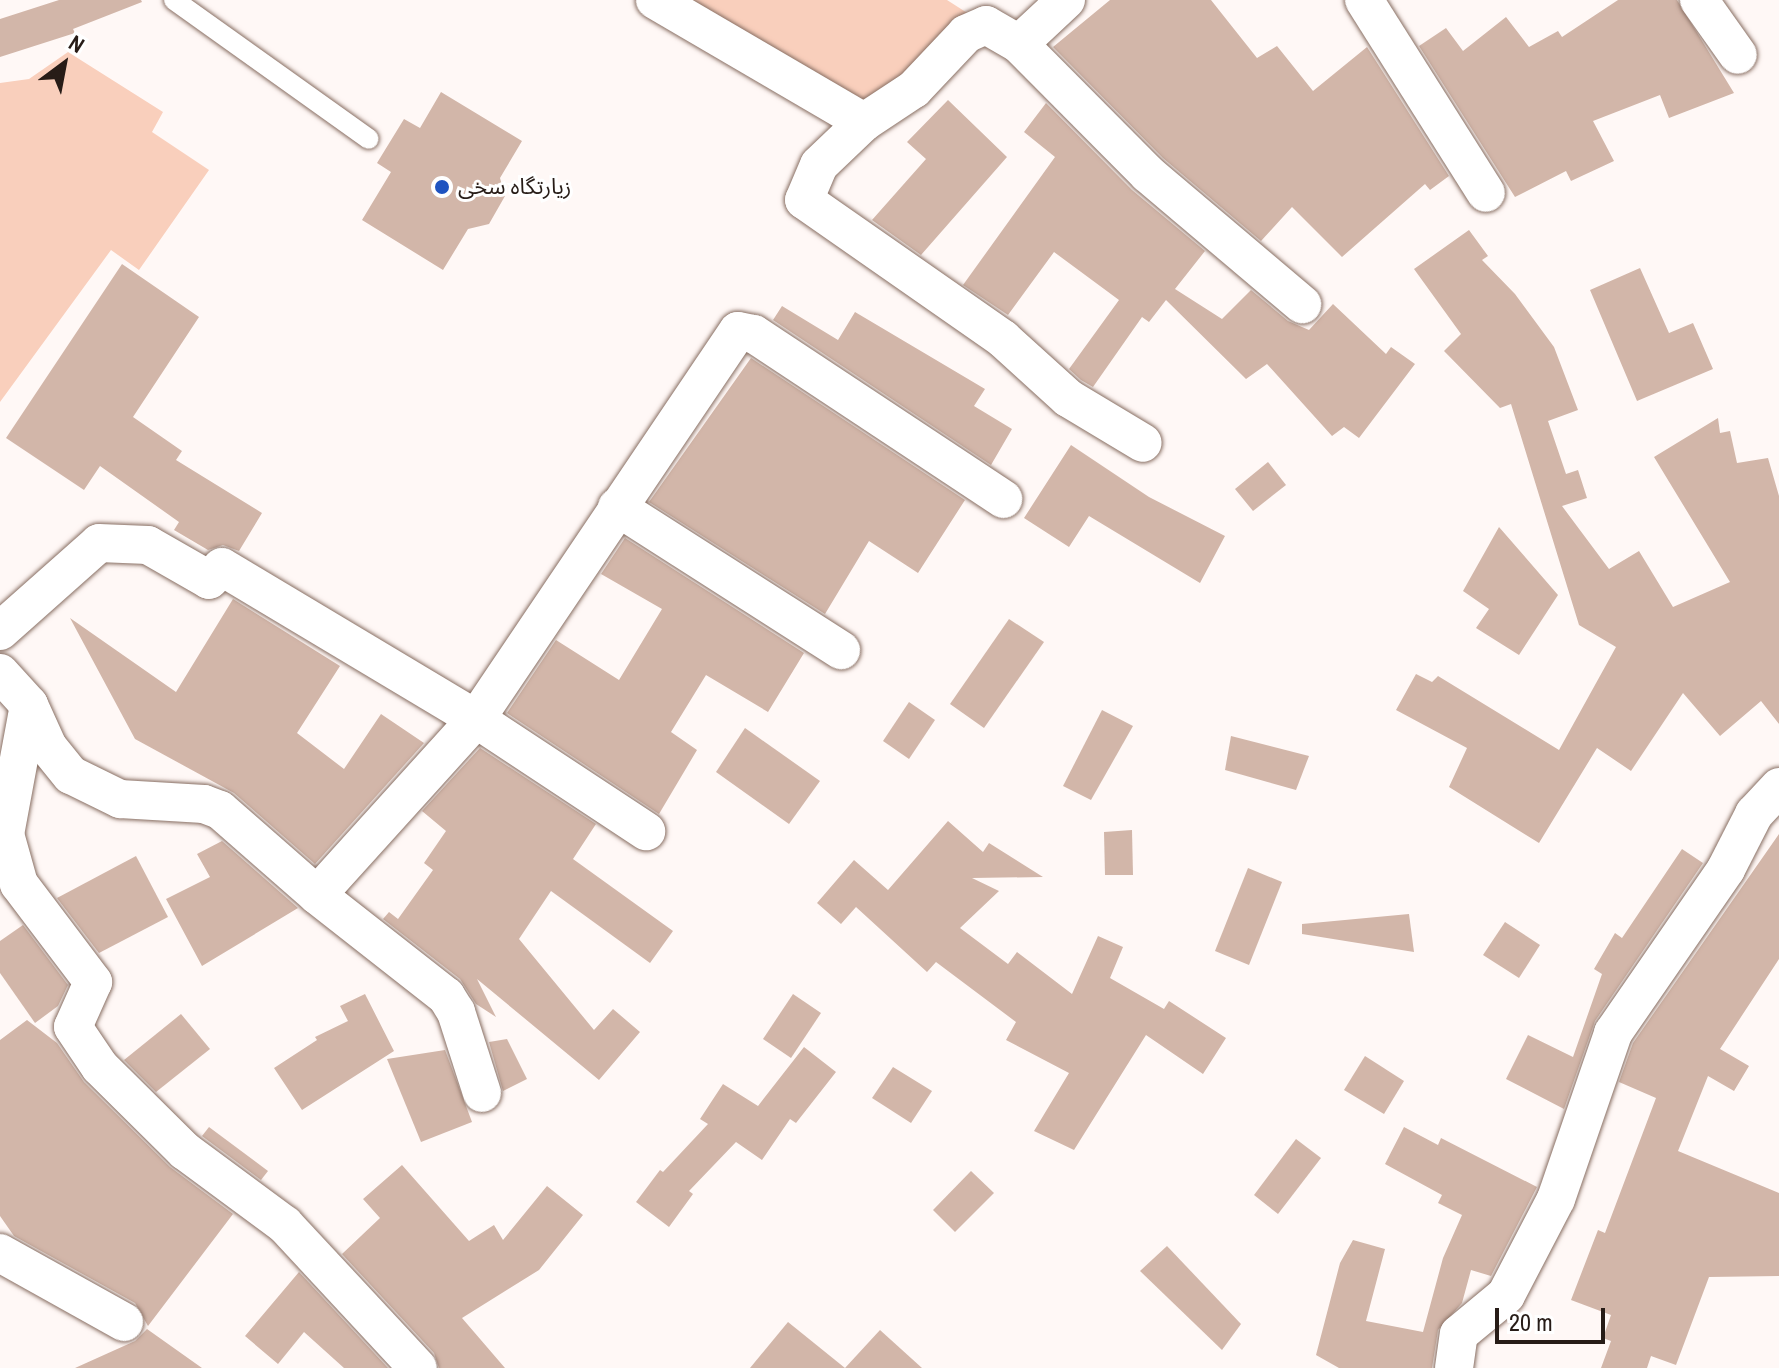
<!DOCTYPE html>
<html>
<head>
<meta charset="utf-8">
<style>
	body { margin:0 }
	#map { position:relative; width:1779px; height:1368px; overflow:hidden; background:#fff8f6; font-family:"Archivo Narrow","Noto Sans Arabic",sans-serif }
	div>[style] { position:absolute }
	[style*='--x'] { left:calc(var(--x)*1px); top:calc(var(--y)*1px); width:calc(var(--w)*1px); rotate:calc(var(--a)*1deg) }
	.green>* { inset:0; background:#f9cfbc }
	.building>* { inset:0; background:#d2b6a9 }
	.roads { filter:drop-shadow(0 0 2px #886e62) drop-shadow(0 0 2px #886e62) }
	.lane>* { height:20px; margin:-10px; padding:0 10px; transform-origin:10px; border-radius:10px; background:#fff }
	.street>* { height:38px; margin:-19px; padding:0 19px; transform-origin:19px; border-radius:19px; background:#fff }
	.dots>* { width:22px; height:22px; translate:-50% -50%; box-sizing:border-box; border:4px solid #fff; border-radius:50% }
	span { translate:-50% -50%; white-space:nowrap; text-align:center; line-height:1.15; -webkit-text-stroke:6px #fff; paint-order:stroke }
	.poi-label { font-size:22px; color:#271c17 }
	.left { translate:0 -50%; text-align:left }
	.north { position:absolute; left:24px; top:24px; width:80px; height:80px; -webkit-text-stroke:6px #fff; paint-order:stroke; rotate:32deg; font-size:22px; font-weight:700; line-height:32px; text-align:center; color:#271c17 }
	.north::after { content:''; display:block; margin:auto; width:28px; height:36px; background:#271c17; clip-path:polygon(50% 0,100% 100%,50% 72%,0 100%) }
	.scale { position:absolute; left:1495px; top:1308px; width:110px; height:36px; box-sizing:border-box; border:4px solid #271c17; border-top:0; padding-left:10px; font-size:24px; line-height:28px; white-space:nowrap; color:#271c17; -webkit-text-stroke:6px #fff; paint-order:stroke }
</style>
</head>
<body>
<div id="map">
	<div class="green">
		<div style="clip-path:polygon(655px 0,947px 0,986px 25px,864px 122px)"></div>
		<div style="clip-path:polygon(68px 52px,163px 112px,152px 132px,209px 170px,139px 270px,111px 250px,0 402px,0 83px,29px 79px)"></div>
	</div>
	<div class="building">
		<div style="clip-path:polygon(59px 0,141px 0,142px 2px,73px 29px,75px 33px,0 57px,0 19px)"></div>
		<div style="clip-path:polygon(1110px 0,1211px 0,1257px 58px,1277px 46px,1313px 91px,1367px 47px,1449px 176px,1430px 190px,1425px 184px,1342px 257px,1292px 207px,1261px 241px,1163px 158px,1053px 47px)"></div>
		<div style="clip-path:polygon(1618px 0,1677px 0,1734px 93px,1669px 118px,1660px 95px,1593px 121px,1614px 161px,1571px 181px,1566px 171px,1515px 197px,1419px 46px,1446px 28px,1463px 51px,1506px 17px,1529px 47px,1558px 31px,1562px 37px)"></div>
		<div style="clip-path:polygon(441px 92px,522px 141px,500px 178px,505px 196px,489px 224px,468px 229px,443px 270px,362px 220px,391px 172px,377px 163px,404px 119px,420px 128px)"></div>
		<div style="clip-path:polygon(948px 100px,1007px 157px,921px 255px,872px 220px,926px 159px,907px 142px)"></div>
		<div style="clip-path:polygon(1046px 103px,1132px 190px,1205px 251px,1175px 289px,1222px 319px,1251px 290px,1288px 321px,1309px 330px,1333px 304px,1386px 354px,1391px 347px,1415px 364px,1359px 438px,1344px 427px,1332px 436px,1267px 364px,1246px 379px,1166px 300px,1149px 322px,1142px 317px,1093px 387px,1081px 380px,1069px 369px,1119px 300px,1054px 252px,1008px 315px,963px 285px,1055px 157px,1024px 132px)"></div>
		<div style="clip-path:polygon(1469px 230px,1488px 256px,1482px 260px,1515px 294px,1554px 347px,1578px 410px,1548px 421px,1566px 474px,1578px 470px,1587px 498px,1562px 506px,1609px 569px,1639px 551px,1673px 607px,1730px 582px,1654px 457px,1718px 418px,1720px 433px,1730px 431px,1737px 463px,1768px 458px,1779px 496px,1779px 724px,1761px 701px,1720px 736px,1683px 693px,1631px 771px,1597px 748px,1539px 843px,1449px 787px,1467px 748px,1396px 710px,1416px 674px,1432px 682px,1438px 676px,1559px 750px,1616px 647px,1579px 625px,1511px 404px,1500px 408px,1444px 351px,1461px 334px,1414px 269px)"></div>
		<div style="clip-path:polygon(122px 264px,199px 317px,133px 417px,182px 451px,176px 460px,262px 513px,239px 551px,223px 545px,208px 550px,174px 530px,179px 522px,100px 466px,84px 490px,6px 438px)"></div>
		<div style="clip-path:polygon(1640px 268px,1669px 333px,1693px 323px,1713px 369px,1637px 401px,1590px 290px)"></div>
		<div style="clip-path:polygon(782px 306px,838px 340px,855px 312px,985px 389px,974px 406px,1012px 429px,991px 465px,773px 320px)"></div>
		<div style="clip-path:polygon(751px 358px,965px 500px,918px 573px,869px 541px,825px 614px,649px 502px)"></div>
		<div style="clip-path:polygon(1071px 445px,1149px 497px,1225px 536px,1200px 583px,1089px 516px,1069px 547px,1024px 518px)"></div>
		<div style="clip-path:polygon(1268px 462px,1286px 485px,1253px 511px,1235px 489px)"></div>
		<div style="clip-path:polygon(1499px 527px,1558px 595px,1519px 655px,1476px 628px,1489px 609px,1463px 591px)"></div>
		<div style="clip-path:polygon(625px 538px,804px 653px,768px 712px,706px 675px,671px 732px,697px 750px,659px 814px,507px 713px,556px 640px,619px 680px,662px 609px,601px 574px)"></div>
		<div style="clip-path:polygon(233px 599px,340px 666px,297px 733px,344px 769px,381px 714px,424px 743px,315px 864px,234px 793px,135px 739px,70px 618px,176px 692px)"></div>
		<div style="clip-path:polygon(1009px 619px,1044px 642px,984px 728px,950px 704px)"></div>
		<div style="clip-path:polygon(909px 702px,935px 720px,909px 759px,883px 741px)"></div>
		<div style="clip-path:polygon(1102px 710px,1133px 726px,1091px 800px,1063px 786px)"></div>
		<div style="clip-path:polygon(745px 728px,820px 781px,789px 824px,716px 772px)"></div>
		<div style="clip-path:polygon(1231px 736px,1309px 756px,1296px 790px,1225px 770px)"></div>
		<div style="clip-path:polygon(480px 748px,596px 824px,573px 859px,673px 931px,650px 963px,551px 891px,519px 939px,594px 1030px,613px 1009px,640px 1032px,599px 1080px,477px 979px,496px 1017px,476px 1004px,460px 979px,383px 919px,389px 912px,398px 919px,433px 870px,424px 863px,446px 831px,422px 811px)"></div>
		<div style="clip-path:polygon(948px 821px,983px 852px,989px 843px,1043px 877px,972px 878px,999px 891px,960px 928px,1008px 964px,1017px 952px,1072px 994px,1098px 936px,1123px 947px,1110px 978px,1164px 1009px,1169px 1001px,1226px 1038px,1203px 1074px,1146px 1035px,1074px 1150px,1034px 1131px,1069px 1073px,1006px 1040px,1016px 1022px,936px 962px,927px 972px,856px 907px,841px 924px,817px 903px,854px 860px,888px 890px)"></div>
		<div style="clip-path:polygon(1132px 830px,1133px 875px,1105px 875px,1104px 832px)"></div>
		<div style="clip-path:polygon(1779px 834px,1779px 959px,1720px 1049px,1749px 1066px,1734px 1091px,1708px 1076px,1678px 1151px,1779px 1193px,1779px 1276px,1709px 1277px,1676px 1365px,1651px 1356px,1647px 1368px,1601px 1368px,1611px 1341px,1603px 1338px,1611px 1315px,1571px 1300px,1598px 1230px,1605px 1233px,1656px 1098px,1619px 1082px,1633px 1043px)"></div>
		<div style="clip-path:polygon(222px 841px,298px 908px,202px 966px,166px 899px,210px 877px,197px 854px)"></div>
		<div style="clip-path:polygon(1682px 849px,1703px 863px,1595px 1021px,1564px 1109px,1506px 1079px,1528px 1035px,1573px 1057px,1602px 974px,1594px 969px,1615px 933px,1622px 938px)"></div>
		<div style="clip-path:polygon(136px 856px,168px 917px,99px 953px,57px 898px)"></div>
		<div style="clip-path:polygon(1248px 868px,1282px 882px,1249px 965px,1215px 951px)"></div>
		<div style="clip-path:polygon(1409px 914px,1414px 952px,1302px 934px,1302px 924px)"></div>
		<div style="clip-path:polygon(1505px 922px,1540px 945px,1519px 978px,1483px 955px)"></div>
		<div style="clip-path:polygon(23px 925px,68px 985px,58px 1006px,35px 1023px,0 973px,0 941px)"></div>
		<div style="clip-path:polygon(365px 994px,394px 1051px,302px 1110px,274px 1068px,317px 1040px,315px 1037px,348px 1021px,340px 1006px)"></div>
		<div style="clip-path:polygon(793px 994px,821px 1013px,791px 1058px,763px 1039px)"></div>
		<div style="clip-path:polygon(181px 1014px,210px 1049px,156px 1092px,124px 1060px)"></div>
		<div style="clip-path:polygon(27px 1020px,57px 1043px,84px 1082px,170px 1167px,233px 1214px,148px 1326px,135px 1303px,14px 1236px,0 1216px,0 1040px)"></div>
		<div style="clip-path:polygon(507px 1039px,527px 1079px,503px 1091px,489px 1042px)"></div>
		<div style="clip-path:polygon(804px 1047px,836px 1072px,796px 1123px,790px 1119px,762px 1160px,736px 1142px,689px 1191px,693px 1194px,669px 1227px,636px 1202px,660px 1170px,663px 1172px,708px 1124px,700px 1119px,723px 1084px,758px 1106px)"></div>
		<div style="clip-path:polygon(445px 1050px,472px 1122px,421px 1142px,387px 1059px)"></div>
		<div style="clip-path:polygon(1365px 1056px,1404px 1081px,1384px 1114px,1344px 1090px)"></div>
		<div style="clip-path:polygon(893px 1067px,932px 1091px,911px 1123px,872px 1098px)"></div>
		<div style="clip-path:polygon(209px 1127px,268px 1171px,261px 1180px,202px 1136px)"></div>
		<div style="clip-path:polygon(1404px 1127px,1438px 1145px,1441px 1138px,1537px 1187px,1491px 1276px,1471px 1270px,1462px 1303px,1438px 1330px,1432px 1368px,1339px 1368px,1316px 1355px,1340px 1263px,1353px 1240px,1385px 1249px,1366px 1321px,1423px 1332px,1443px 1258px,1462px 1215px,1438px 1203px,1442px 1195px,1385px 1164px)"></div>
		<div style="clip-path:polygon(1296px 1139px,1321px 1158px,1278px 1214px,1254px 1195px)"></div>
		<div style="clip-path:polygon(402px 1165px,469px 1241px,494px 1225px,503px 1240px,547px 1186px,583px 1215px,539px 1270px,462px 1318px,505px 1368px,439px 1368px,434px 1353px,342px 1254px,380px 1218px,363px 1199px)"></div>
		<div style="clip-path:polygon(971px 1171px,994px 1193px,955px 1232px,933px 1210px)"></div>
		<div style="clip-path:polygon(1167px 1246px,1241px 1324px,1222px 1350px,1140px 1271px)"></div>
		<div style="clip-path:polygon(299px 1272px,388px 1368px,344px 1368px,304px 1332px,278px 1364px,245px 1336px)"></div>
		<div style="clip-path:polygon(788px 1322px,845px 1368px,750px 1368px)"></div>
		<div style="clip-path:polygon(147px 1329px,202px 1368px,75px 1368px,135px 1341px)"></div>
		<div style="clip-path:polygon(880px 1330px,922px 1368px,845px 1368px)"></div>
	</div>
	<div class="roads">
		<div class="lane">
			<div style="--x:174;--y:0;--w:239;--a:35.5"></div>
		</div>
		<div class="street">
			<div style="--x:655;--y:0;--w:242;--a:30.3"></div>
			<div style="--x:1066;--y:0;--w:64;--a:136.9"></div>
			<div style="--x:1019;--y:44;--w:38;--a:-150"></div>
			<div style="--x:986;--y:25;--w:22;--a:156"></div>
			<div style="--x:966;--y:34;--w:76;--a:133.4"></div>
			<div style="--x:914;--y:89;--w:60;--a:146.6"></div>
			<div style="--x:864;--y:122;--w:62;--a:136.3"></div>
			<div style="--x:819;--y:165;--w:38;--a:113"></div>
			<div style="--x:804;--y:200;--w:243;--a:34.9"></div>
			<div style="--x:1003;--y:339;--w:88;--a:42.2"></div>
			<div style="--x:1068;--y:398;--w:87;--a:31"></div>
			<div style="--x:1364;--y:0;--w:228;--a:57.7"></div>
			<div style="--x:1699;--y:0;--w:67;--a:54.7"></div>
			<div style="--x:1019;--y:44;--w:183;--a:45.2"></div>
			<div style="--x:1148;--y:174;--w:202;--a:40.2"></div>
			<div style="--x:617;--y:507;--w:266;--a:32.6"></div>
			<div style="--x:0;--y:631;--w:132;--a:-41.6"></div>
			<div style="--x:99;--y:543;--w:49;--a:2.3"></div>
			<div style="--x:148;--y:545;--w:70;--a:29.8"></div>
			<div style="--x:209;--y:580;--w:18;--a:-45"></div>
			<div style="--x:222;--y:567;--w:296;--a:30.9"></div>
			<div style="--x:476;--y:719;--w:468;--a:-56"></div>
			<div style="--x:738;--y:331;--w:16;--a:11"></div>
			<div style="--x:754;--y:334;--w:299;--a:33.5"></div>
			<div style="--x:0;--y:673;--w:43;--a:47.8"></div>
			<div style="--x:29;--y:705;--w:46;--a:65.7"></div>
			<div style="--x:48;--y:747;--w:36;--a:51"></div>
			<div style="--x:71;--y:775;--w:55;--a:26.1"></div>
			<div style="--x:120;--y:799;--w:84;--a:3.4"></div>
			<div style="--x:204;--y:804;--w:17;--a:21"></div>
			<div style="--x:220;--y:810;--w:129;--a:41.2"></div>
			<div style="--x:317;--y:895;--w:237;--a:-47.9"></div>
			<div style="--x:476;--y:719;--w:204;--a:33.4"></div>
			<div style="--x:29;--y:705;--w:131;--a:100.5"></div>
			<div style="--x:5;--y:834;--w:52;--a:74.4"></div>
			<div style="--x:19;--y:884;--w:123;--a:52.9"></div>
			<div style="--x:93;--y:982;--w:49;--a:114"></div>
			<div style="--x:73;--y:1027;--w:48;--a:56"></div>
			<div style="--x:100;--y:1067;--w:120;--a:44.7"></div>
			<div style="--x:185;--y:1151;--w:124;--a:36.5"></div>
			<div style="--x:285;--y:1225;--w:195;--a:47.1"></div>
			<div style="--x:317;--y:895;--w:164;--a:38.1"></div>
			<div style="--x:446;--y:996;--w:19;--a:58"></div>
			<div style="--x:456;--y:1012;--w:85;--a:72.2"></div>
			<div style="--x:0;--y:1253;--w:142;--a:29.1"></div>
			<div style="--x:1454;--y:1368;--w:34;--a:-82"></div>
			<div style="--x:1459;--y:1334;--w:61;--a:-39.7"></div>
			<div style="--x:1506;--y:1295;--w:108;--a:-62.5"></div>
			<div style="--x:1556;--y:1199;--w:176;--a:-71"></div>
			<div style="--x:1613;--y:1033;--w:199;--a:-55.4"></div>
			<div style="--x:1726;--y:869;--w:62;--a:-63"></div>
			<div style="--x:1754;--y:814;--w:37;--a:-47"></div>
		</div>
	</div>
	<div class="dots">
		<div style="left:442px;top:187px;background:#1f53c0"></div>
	</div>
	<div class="poi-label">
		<span class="left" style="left:458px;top:187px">زیارتگاه سخی</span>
	</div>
	<div class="north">N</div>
	<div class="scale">20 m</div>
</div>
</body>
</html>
